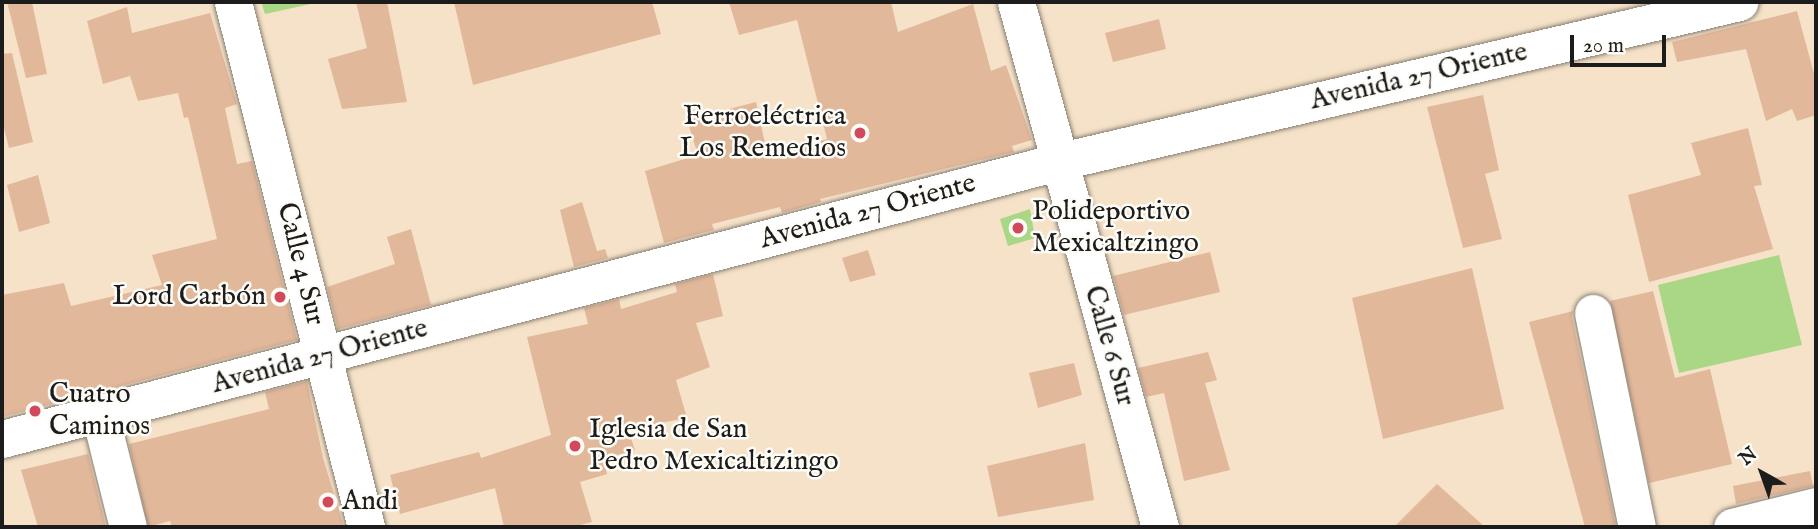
<!DOCTYPE html>
<html>
<head>
<meta charset="utf-8">
<style>
	body { margin:0 }
	#map { position:relative; width:1818px; height:529px; overflow:hidden; background:#f5e2c8; font-family:"IM FELL English",serif }
	div>[style] { position:absolute }
	[style*='--x'] { left:calc(var(--x)*1px); top:calc(var(--y)*1px); width:calc(var(--w)*1px); rotate:calc(var(--a)*1deg) }
	.green>* { inset:0; background:#a9d785 }
	.building>* { inset:0; background:#e2b89b }
	.roads { filter:drop-shadow(0 0 2px #887f72) drop-shadow(0 0 2px #887f72) }
	.minor>* { height:37px; margin:-18.5px; padding:0 18.5px; transform-origin:18.5px; border-radius:18.5px; background:#fff }
	.dots>* { width:19px; height:19px; translate:-50% -50%; box-sizing:border-box; border:4px solid #fdfcf7; border-radius:50% }
	span { translate:-50% -50%; white-space:nowrap; text-align:center; line-height:1.15; -webkit-text-stroke:5px #fdfcf7; paint-order:stroke }
	.street-label { font-size:28px; color:#1c1c1c }
	.poi-label { font-size:28px; color:#1c1c1c }
	.right { translate:-100% -50%; text-align:right }
	.left { translate:0 -50%; text-align:left }
	.frame { position:absolute; inset:0; border:4px solid #1c1c1c; pointer-events:none }
	.north { position:absolute; left:1727px; top:438px; width:70px; height:70px; -webkit-text-stroke:5px #fdfcf7; paint-order:stroke; rotate:320deg; font-size:19px; font-weight:700; line-height:28px; text-align:center; color:#1c1c1c }
	.north::after { content:''; display:block; margin:auto; width:24px; height:32px; background:#1c1c1c; clip-path:polygon(50% 0,100% 100%,50% 72%,0 100%) }
	.scale { position:absolute; left:1570px; top:35px; width:96px; height:32px; box-sizing:border-box; border:4px solid #1c1c1c; border-top:0; padding-left:9px; font-size:21px; line-height:24px; white-space:nowrap; color:#1c1c1c; -webkit-text-stroke:5px #fdfcf7; paint-order:stroke }
</style>
</head>
<body>
<div id="map">
	<div class="green">
		<div style="clip-path:polygon(261px 2px,320px 2px,265px 14px)"></div>
		<div style="clip-path:polygon(1030px 209px,1035px 238px,1008px 246px,1000px 219px)"></div>
		<div style="clip-path:polygon(1779px 255px,1802px 345px,1679px 373px,1658px 285px)"></div>
	</div>
	<div class="building">
		<div style="clip-path:polygon(7px 2px,32px 2px,47px 74px,26px 78px)"></div>
		<div style="clip-path:polygon(356px 2px,387px 2px,407px 102px,342px 109px,328px 59px,367px 48px)"></div>
		<div style="clip-path:polygon(454px 2px,652px 2px,661px 34px,473px 85px)"></div>
		<div style="clip-path:polygon(729px 2px,891px 2px,898px 32px,973px 4px,991px 71px,1006px 65px,1032px 140px,1012px 146px,1014px 152px,820px 199px,821px 202px,782px 213px,780px 207px,712px 224px,714px 230px,664px 243px,645px 171px,698px 155px,687px 120px,756px 102px,768px 157px,827px 139px,797px 20px,739px 35px)"></div>
		<div style="clip-path:polygon(127px 7px,132px 33px,210px 13px,237px 104px,225px 108px,237px 164px,252px 161px,297px 340px,2px 417px,2px 295px,64px 283px,71px 306px,162px 285px,152px 255px,217px 239px,188px 117px,184px 118px,178px 93px,138px 101px,130px 76px,103px 84px,87px 21px)"></div>
		<div style="clip-path:polygon(1797px 11px,1816px 81px,1816px 115px,1797px 121px,1792px 109px,1766px 121px,1746px 49px,1677px 62px,1672px 42px)"></div>
		<div style="clip-path:polygon(1159px 19px,1166px 49px,1113px 62px,1105px 33px)"></div>
		<div style="clip-path:polygon(12px 53px,33px 142px,9px 148px,2px 120px,2px 54px)"></div>
		<div style="clip-path:polygon(1483px 95px,1499px 170px,1485px 174px,1502px 239px,1463px 248px,1427px 107px)"></div>
		<div style="clip-path:polygon(1748px 128px,1762px 185px,1754px 186px,1773px 249px,1649px 282px,1628px 195px,1701px 175px,1691px 143px)"></div>
		<div style="clip-path:polygon(38px 175px,50px 223px,19px 232px,7px 185px)"></div>
		<div style="clip-path:polygon(582px 202px,597px 251px,605px 249px,608px 258px,574px 267px,560px 210px)"></div>
		<div style="clip-path:polygon(411px 229px,431px 305px,338px 329px,327px 287px,395px 264px,387px 237px)"></div>
		<div style="clip-path:polygon(868px 250px,876px 275px,850px 282px,842px 258px)"></div>
		<div style="clip-path:polygon(1210px 252px,1220px 292px,1124px 315px,1113px 276px)"></div>
		<div style="clip-path:polygon(1472px 268px,1504px 409px,1383px 439px,1352px 298px)"></div>
		<div style="clip-path:polygon(713px 274px,723px 316px,696px 323px,710px 367px,676px 380px,687px 418px,628px 429px,635px 450px,603px 459px,607px 474px,580px 482px,592px 522px,573px 527px,504px 527px,495px 488px,400px 514px,390px 475px,479px 452px,481px 458px,551px 435px,527px 337px,588px 324px,584px 308px,619px 299px,621px 309px,677px 292px,675px 284px)"></div>
		<div style="clip-path:polygon(1653px 291px,1675px 378px,1710px 369px,1732px 464px,1649px 483px,1610px 301px)"></div>
		<div style="clip-path:polygon(1573px 311px,1572px 317px,1616px 527px,1585px 527px,1529px 322px)"></div>
		<div style="clip-path:polygon(1208px 352px,1217px 380px,1205px 383px,1230px 470px,1184px 481px,1164px 393px,1146px 397px,1138px 368px)"></div>
		<div style="clip-path:polygon(1074px 363px,1082px 395px,1038px 408px,1029px 373px)"></div>
		<div style="clip-path:polygon(307px 381px,323px 458px,344px 527px,172px 527px,170px 521px,148px 527px,129px 444px,269px 409px,265px 392px)"></div>
		<div style="clip-path:polygon(1085px 443px,1094px 500px,998px 517px,987px 466px)"></div>
		<div style="clip-path:polygon(88px 454px,106px 527px,38px 527px,21px 470px)"></div>
		<div style="clip-path:polygon(1810px 471px,1813px 486px,1736px 504px,1733px 486px)"></div>
		<div style="clip-path:polygon(1437px 484px,1485px 527px,1394px 527px)"></div>
	</div>
	<div class="roads">
		<div class="minor">
			<div style="--x:233;--y:2;--w:542;--a:75.78"></div>
			<div style="--x:1016;--y:2;--w:544;--a:74.66"></div>
			<div style="--x:1593;--y:313;--w:218;--a:78.4"></div>
			<div style="--x:100;--y:415;--w:115;--a:76"></div>
			<div style="--x:2;--y:439;--w:1091;--a:-14.71"></div>
			<div style="--x:1057;--y:162;--w:701;--a:-13.2"></div>
			<div style="--x:1732;--y:527;--w:87;--a:-14"></div>
		</div>
	</div>
	<div class="dots">
		<div style="left:860px;top:133px;background:#d1495b"></div>
		<div style="left:1018px;top:228px;background:#d1495b"></div>
		<div style="left:280px;top:297px;background:#d1495b"></div>
		<div style="left:35px;top:411px;background:#d1495b"></div>
		<div style="left:575px;top:446px;background:#d1495b"></div>
		<div style="left:328px;top:502px;background:#d1495b"></div>
	</div>
	<div class="street-label">
		<span style="left:1419px;top:77px;rotate:-13deg">Avenida 27 Oriente</span>
		<span style="left:868px;top:212px;rotate:-15deg">Avenida 27 Oriente</span>
		<span style="left:300px;top:264px;rotate:76deg">Calle 4 Sur</span>
		<span style="left:1109px;top:346px;rotate:74deg">Calle 6 Sur</span>
		<span style="left:320px;top:357px;rotate:-15deg">Avenida 27 Oriente</span>
	</div>
	<div class="poi-label">
		<span class="right" style="left:846px;top:133px">Ferroeléctrica<br>Los Remedios</span>
		<span class="left" style="left:1032px;top:228px">Polideportivo<br>Mexicaltzingo</span>
		<span class="right" style="left:266px;top:297px">Lord Carbón</span>
		<span class="left" style="left:49px;top:411px">Cuatro<br>Caminos</span>
		<span class="left" style="left:589px;top:446px">Iglesia de San<br>Pedro Mexicaltizingo</span>
		<span class="left" style="left:342px;top:502px">Andi</span>
	</div>
	<div class="frame"></div>
	<div class="north">N</div>
	<div class="scale">20 m</div>
</div>
</body>
</html>
